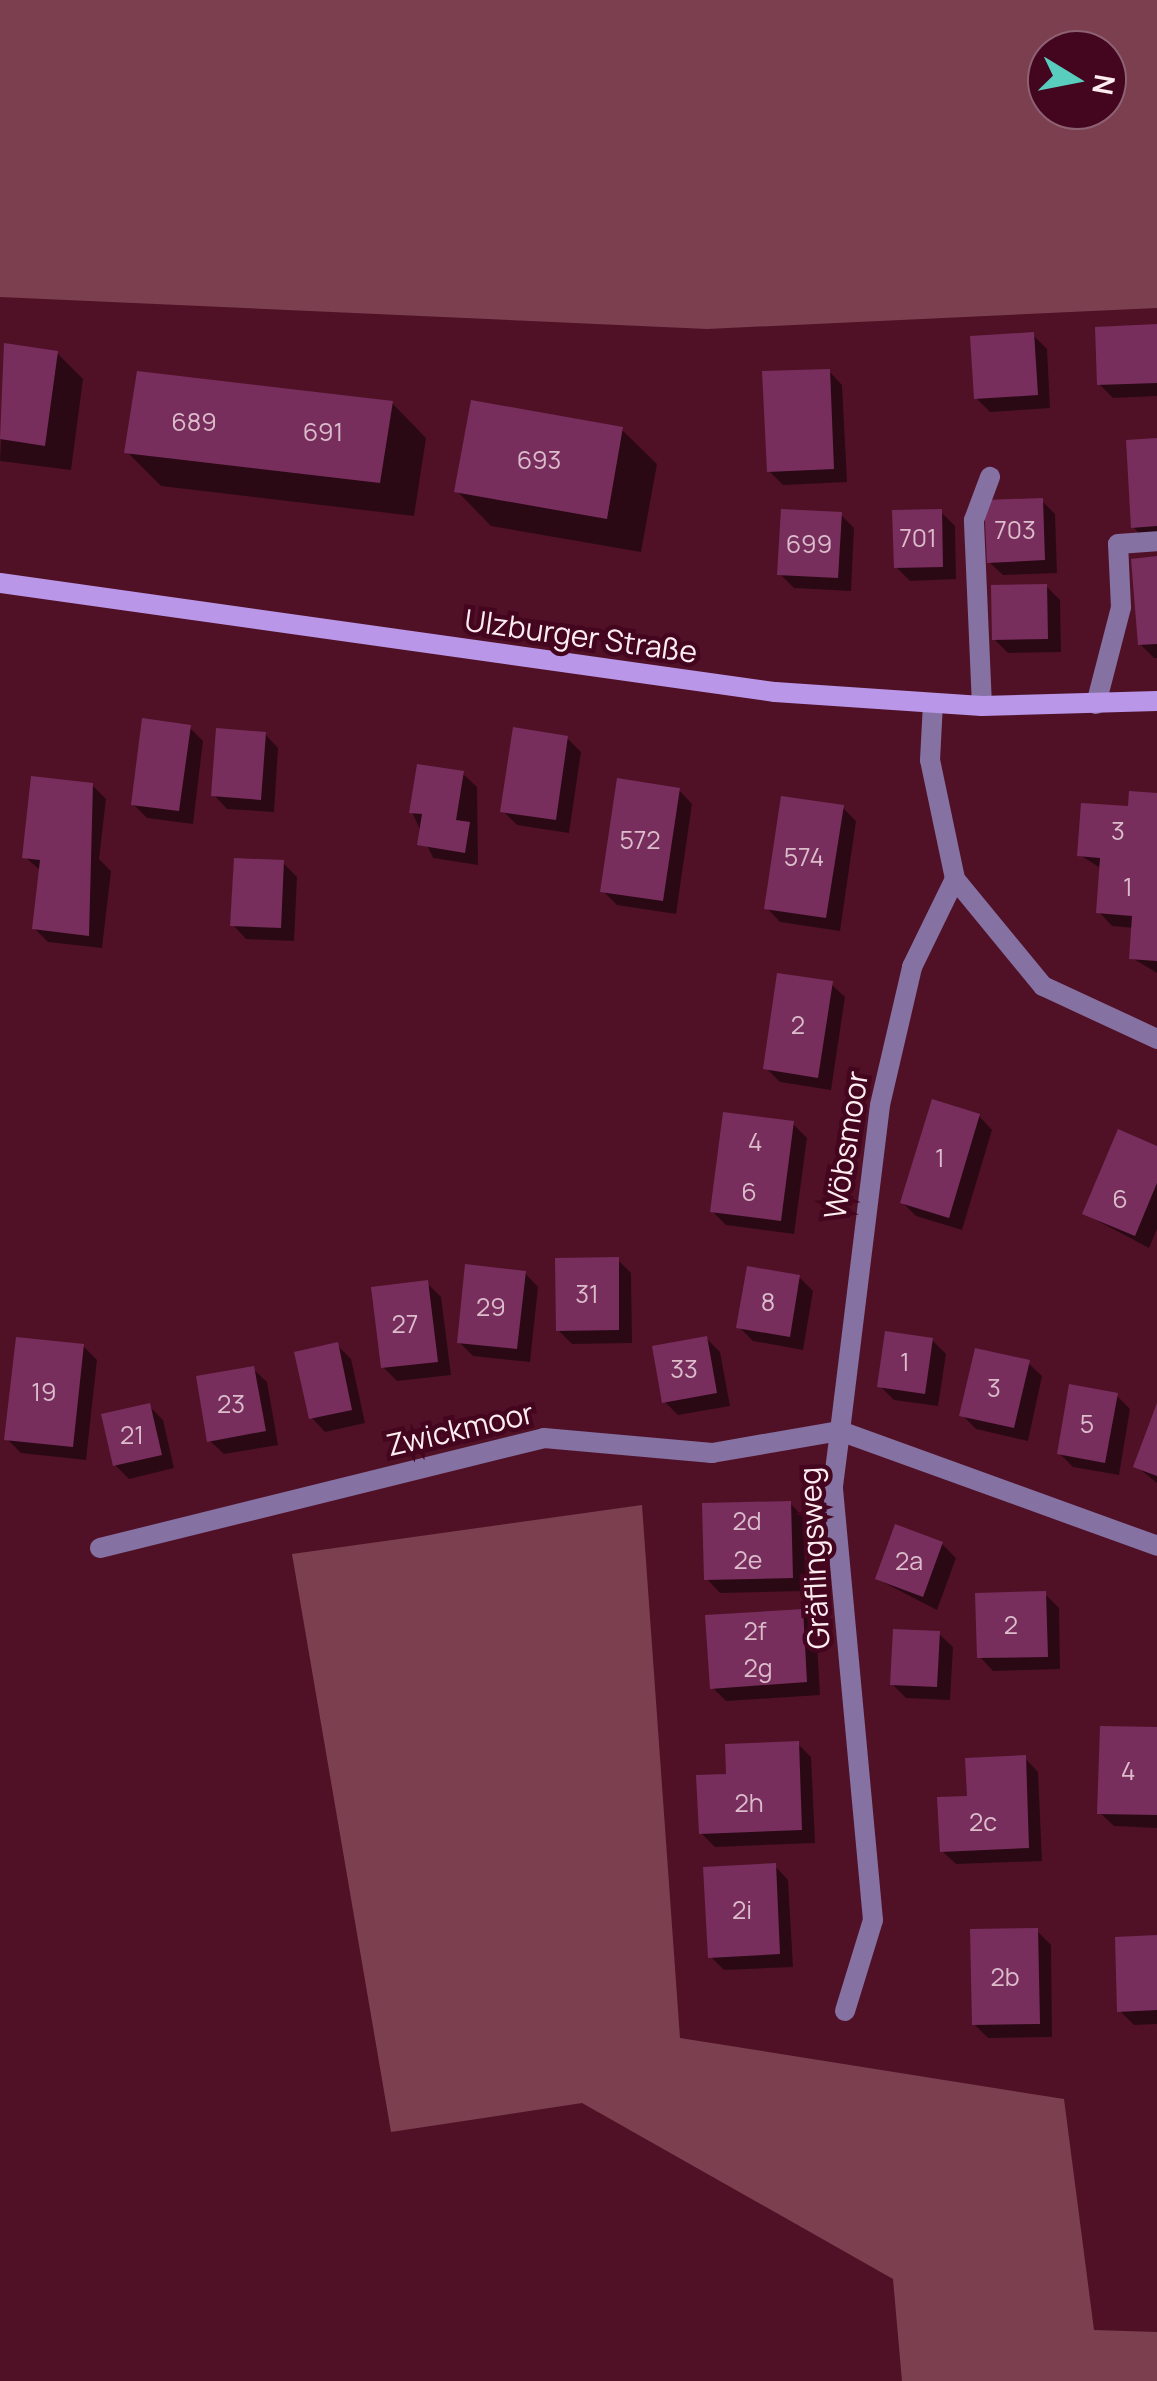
<!DOCTYPE html>
<html>
<head>
<meta charset="utf-8">
<style>
	body { margin:0 }
	#map { position:relative; width:1157px; height:2381px; overflow:hidden; background:#501127; font-family:Manrope,sans-serif }
	div>[style] { position:absolute }
	[style*='--x'] { left:calc(var(--x)*1px); top:calc(var(--y)*1px); width:calc(var(--w)*1px); rotate:calc(var(--a)*1deg) }
	.green>* { inset:0; background:#7b3f50 }
	.shadow>* { inset:0; background:#0007 }
	.building>* { inset:0; background:#772e5d }
	.lane>* { height:20px; margin:-10px; padding:0 10px; transform-origin:10px; border-radius:10px; background:#8671a3 }
	.street>* { height:20px; margin:-10px; padding:0 10px; transform-origin:10px; border-radius:10px; background:#8671a3 }
	.secondary>* { height:20px; margin:-10px; padding:0 10px; transform-origin:10px; border-radius:10px; background:#b996e8 }
	span { translate:-50% -50%; white-space:nowrap; text-align:center; line-height:1.15; -webkit-text-stroke:9px #44051e; paint-order:stroke }
	.number-label { font-size:25px; color:#dcbccb }
	.number-label span { -webkit-text-stroke-width:0 }
	.street-label { font-size:30px; color:#fdecf0 }
	.north { position:absolute; left:1027px; top:30px; width:100px; height:100px; box-sizing:border-box; background:#44051e; border:2px solid #8e6172; border-radius:50%; rotate:100deg; font-size:28px; font-weight:700; line-height:40px; text-align:center; color:#fdecf0 }
	.north::after { content:''; display:block; margin:auto; width:35px; height:45px; background:#59cebe; clip-path:polygon(50% 0,100% 100%,50% 72%,0 100%) }
</style>
</head>
<body>
<div id="map">
	<div class="green">
		<div style="clip-path:polygon(evenodd,0 0,1157px 0,1157px 308px,707px 329px,0 297px,0 0,1047px 50px,1107px 50px,1107px 110px,1047px 110px,1047px 50px)"></div>
		<div style="clip-path:polygon(642px 1505px,680px 2038px,1064px 2099px,1094px 2330px,1157px 2332px,1157px 2381px,902px 2381px,893px 2279px,582px 2103px,391px 2132px,292px 1554px)"></div>
	</div>
	<div class="shadow">
		<div style="clip-path:polygon(1157px 327px,1157px 396px,1113px 398px,1099px 384px)"></div>
		<div style="clip-path:polygon(1033px 335px,1047px 349px,1050px 408px,990px 412px,976px 398px)"></div>
		<div style="clip-path:polygon(6px 346px,57px 353px,83px 379px,71px 470px,0 461px)"></div>
		<div style="clip-path:polygon(829px 371px,842px 385px,847px 482px,783px 485px,769px 471px)"></div>
		<div style="clip-path:polygon(392px 403px,426px 438px,414px 516px,161px 486px,127px 452px)"></div>
		<div style="clip-path:polygon(622px 430px,657px 464px,641px 552px,491px 526px,457px 491px)"></div>
		<div style="clip-path:polygon(1157px 440px,1157px 540px,1147px 541px,1133px 527px)"></div>
		<div style="clip-path:polygon(1042px 501px,1055px 514px,1057px 573px,1003px 575px,989px 562px)"></div>
		<div style="clip-path:polygon(941px 512px,955px 526px,956px 579px,910px 581px,896px 567px)"></div>
		<div style="clip-path:polygon(840px 514px,854px 528px,851px 591px,794px 588px,780px 574px)"></div>
		<div style="clip-path:polygon(1157px 559px,1157px 658px,1154px 658px,1140px 644px)"></div>
		<div style="clip-path:polygon(1046px 586px,1060px 600px,1061px 652px,1008px 653px,994px 639px)"></div>
		<div style="clip-path:polygon(189px 727px,203px 741px,193px 824px,147px 818px,133px 804px)"></div>
		<div style="clip-path:polygon(265px 734px,278px 748px,274px 812px,227px 809px,214px 795px)"></div>
		<div style="clip-path:polygon(567px 738px,581px 752px,569px 833px,517px 825px,503px 811px)"></div>
		<div style="clip-path:polygon(463px 774px,477px 787px,478px 865px,433px 858px,412px 812px)"></div>
		<div style="clip-path:polygon(92px 785px,106px 799px,99px 859px,111px 871px,102px 948px,48px 942px,34px 928px,41px 871px,25px 857px)"></div>
		<div style="clip-path:polygon(679px 790px,692px 804px,676px 914px,617px 905px,603px 891px)"></div>
		<div style="clip-path:polygon(1157px 796px,1157px 973px,1132px 958px,1134px 928px,1112px 926px,1099px 912px,1102px 869px,1080px 855px)"></div>
		<div style="clip-path:polygon(842px 807px,856px 821px,840px 931px,780px 922px,767px 908px)"></div>
		<div style="clip-path:polygon(283px 863px,297px 877px,294px 941px,246px 939px,233px 925px)"></div>
		<div style="clip-path:polygon(831px 984px,845px 997px,831px 1090px,780px 1082px,766px 1068px)"></div>
		<div style="clip-path:polygon(979px 1116px,992px 1130px,962px 1230px,916px 1216px,902px 1202px)"></div>
		<div style="clip-path:polygon(793px 1124px,807px 1138px,794px 1234px,726px 1225px,712px 1211px)"></div>
		<div style="clip-path:polygon(1157px 1148px,1157px 1229px,1149px 1248px,1085px 1214px)"></div>
		<div style="clip-path:polygon(617px 1259px,631px 1273px,632px 1343px,572px 1344px,558px 1330px)"></div>
		<div style="clip-path:polygon(525px 1273px,538px 1287px,530px 1362px,473px 1356px,459px 1342px)"></div>
		<div style="clip-path:polygon(799px 1277px,813px 1291px,803px 1350px,753px 1341px,739px 1327px)"></div>
		<div style="clip-path:polygon(427px 1283px,441px 1297px,451px 1375px,397px 1381px,383px 1367px)"></div>
		<div style="clip-path:polygon(706px 1338px,720px 1352px,730px 1406px,678px 1415px,664px 1401px)"></div>
		<div style="clip-path:polygon(932px 1340px,946px 1354px,938px 1406px,894px 1400px,880px 1386px)"></div>
		<div style="clip-path:polygon(337px 1345px,351px 1359px,365px 1423px,325px 1432px,312px 1418px)"></div>
		<div style="clip-path:polygon(83px 1346px,97px 1360px,86px 1460px,21px 1453px,7px 1439px)"></div>
		<div style="clip-path:polygon(1028px 1363px,1042px 1376px,1028px 1441px,976px 1429px,962px 1415px)"></div>
		<div style="clip-path:polygon(253px 1369px,267px 1382px,278px 1445px,224px 1454px,210px 1441px)"></div>
		<div style="clip-path:polygon(1116px 1395px,1130px 1409px,1119px 1475px,1073px 1467px,1059px 1453px)"></div>
		<div style="clip-path:polygon(149px 1406px,163px 1420px,174px 1468px,129px 1479px,115px 1465px)"></div>
		<div style="clip-path:polygon(1157px 1409px,1157px 1483px,1136px 1466px)"></div>
		<div style="clip-path:polygon(790px 1503px,803px 1517px,806px 1591px,720px 1593px,707px 1579px)"></div>
		<div style="clip-path:polygon(942px 1544px,956px 1558px,937px 1610px,877px 1579px)"></div>
		<div style="clip-path:polygon(1045px 1594px,1059px 1608px,1060px 1669px,993px 1671px,980px 1657px)"></div>
		<div style="clip-path:polygon(802px 1612px,816px 1625px,820px 1695px,726px 1701px,712px 1687px)"></div>
		<div style="clip-path:polygon(939px 1634px,953px 1647px,950px 1700px,906px 1698px,892px 1684px)"></div>
		<div style="clip-path:polygon(1157px 1730px,1157px 1828px,1114px 1826px,1100px 1813px)"></div>
		<div style="clip-path:polygon(798px 1744px,811px 1757px,815px 1843px,715px 1847px,701px 1833px,728px 1776px)"></div>
		<div style="clip-path:polygon(1025px 1758px,1038px 1772px,1042px 1861px,956px 1864px,942px 1851px)"></div>
		<div style="clip-path:polygon(775px 1866px,788px 1880px,793px 1967px,724px 1970px,710px 1956px)"></div>
		<div style="clip-path:polygon(1037px 1931px,1051px 1945px,1052px 2037px,988px 2038px,974px 2024px)"></div>
		<div style="clip-path:polygon(1157px 1937px,1157px 2024px,1134px 2025px,1120px 2011px)"></div>
	</div>
	<div class="building">
		<div style="clip-path:polygon(1157px 324px,1157px 383px,1097px 385px,1095px 327px)"></div>
		<div style="clip-path:polygon(1034px 332px,1038px 395px,974px 399px,970px 336px)"></div>
		<div style="clip-path:polygon(4px 343px,58px 351px,45px 446px,0 439px)"></div>
		<div style="clip-path:polygon(830px 369px,834px 469px,767px 472px,762px 371px)"></div>
		<div style="clip-path:polygon(137px 371px,393px 401px,380px 483px,124px 453px)"></div>
		<div style="clip-path:polygon(471px 400px,623px 427px,607px 519px,454px 492px)"></div>
		<div style="clip-path:polygon(1157px 438px,1157px 526px,1131px 528px,1126px 440px)"></div>
		<div style="clip-path:polygon(1043px 498px,1045px 560px,987px 563px,984px 500px)"></div>
		<div style="clip-path:polygon(781px 509px,842px 512px,838px 578px,777px 575px)"></div>
		<div style="clip-path:polygon(942px 509px,943px 567px,894px 568px,892px 510px)"></div>
		<div style="clip-path:polygon(1157px 556px,1157px 644px,1138px 645px,1131px 559px)"></div>
		<div style="clip-path:polygon(1047px 584px,1048px 639px,992px 640px,991px 585px)"></div>
		<div style="clip-path:polygon(142px 718px,191px 725px,179px 811px,131px 805px)"></div>
		<div style="clip-path:polygon(513px 727px,568px 736px,556px 820px,500px 812px)"></div>
		<div style="clip-path:polygon(216px 728px,266px 732px,261px 800px,211px 796px)"></div>
		<div style="clip-path:polygon(417px 764px,464px 771px,456px 820px,470px 822px,465px 853px,417px 845px,422px 814px,409px 813px)"></div>
		<div style="clip-path:polygon(31px 776px,93px 783px,89px 936px,32px 929px,40px 860px,22px 858px)"></div>
		<div style="clip-path:polygon(617px 778px,680px 788px,663px 901px,600px 892px)"></div>
		<div style="clip-path:polygon(1129px 791px,1157px 793px,1157px 961px,1129px 959px,1132px 916px,1096px 913px,1100px 858px,1077px 856px,1081px 803px,1128px 806px)"></div>
		<div style="clip-path:polygon(781px 796px,844px 805px,826px 918px,764px 909px)"></div>
		<div style="clip-path:polygon(234px 858px,284px 860px,281px 928px,230px 926px)"></div>
		<div style="clip-path:polygon(777px 973px,833px 981px,818px 1078px,763px 1069px)"></div>
		<div style="clip-path:polygon(932px 1099px,980px 1114px,949px 1218px,900px 1203px)"></div>
		<div style="clip-path:polygon(723px 1112px,794px 1121px,781px 1221px,710px 1212px)"></div>
		<div style="clip-path:polygon(1118px 1129px,1157px 1146px,1157px 1183px,1135px 1236px,1082px 1214px)"></div>
		<div style="clip-path:polygon(619px 1257px,619px 1330px,556px 1331px,555px 1258px)"></div>
		<div style="clip-path:polygon(465px 1264px,526px 1271px,517px 1349px,457px 1343px)"></div>
		<div style="clip-path:polygon(747px 1266px,800px 1275px,790px 1337px,736px 1328px)"></div>
		<div style="clip-path:polygon(428px 1280px,438px 1362px,381px 1368px,371px 1287px)"></div>
		<div style="clip-path:polygon(885px 1331px,933px 1338px,925px 1394px,877px 1387px)"></div>
		<div style="clip-path:polygon(707px 1336px,717px 1393px,662px 1403px,652px 1346px)"></div>
		<div style="clip-path:polygon(16px 1337px,84px 1344px,73px 1447px,4px 1440px)"></div>
		<div style="clip-path:polygon(338px 1342px,352px 1410px,309px 1419px,294px 1352px)"></div>
		<div style="clip-path:polygon(975px 1348px,1030px 1360px,1014px 1428px,959px 1416px)"></div>
		<div style="clip-path:polygon(254px 1366px,266px 1431px,207px 1442px,196px 1376px)"></div>
		<div style="clip-path:polygon(1069px 1384px,1118px 1393px,1105px 1463px,1057px 1454px)"></div>
		<div style="clip-path:polygon(150px 1403px,162px 1455px,113px 1466px,101px 1414px)"></div>
		<div style="clip-path:polygon(1157px 1403px,1157px 1476px,1133px 1467px)"></div>
		<div style="clip-path:polygon(791px 1501px,793px 1578px,704px 1580px,702px 1503px)"></div>
		<div style="clip-path:polygon(895px 1524px,943px 1542px,923px 1597px,875px 1579px)"></div>
		<div style="clip-path:polygon(1046px 1591px,1048px 1657px,977px 1658px,975px 1593px)"></div>
		<div style="clip-path:polygon(803px 1609px,807px 1682px,710px 1689px,705px 1615px)"></div>
		<div style="clip-path:polygon(893px 1629px,940px 1631px,937px 1687px,890px 1685px)"></div>
		<div style="clip-path:polygon(1100px 1726px,1157px 1727px,1157px 1815px,1097px 1814px)"></div>
		<div style="clip-path:polygon(799px 1741px,802px 1830px,699px 1834px,696px 1775px,726px 1774px,725px 1744px)"></div>
		<div style="clip-path:polygon(1026px 1755px,1029px 1848px,940px 1852px,937px 1797px,967px 1796px,965px 1758px)"></div>
		<div style="clip-path:polygon(776px 1863px,780px 1954px,708px 1958px,703px 1867px)"></div>
		<div style="clip-path:polygon(1038px 1928px,1040px 2024px,972px 2025px,970px 1929px)"></div>
		<div style="clip-path:polygon(1157px 1935px,1157px 2010px,1117px 2012px,1115px 1937px)"></div>
	</div>
	<div class="lane">
		<div style="--x:1096;--y:704;--w:100;--a:-75.5"></div>
		<div style="--x:1121;--y:607;--w:63;--a:-92.7"></div>
		<div style="--x:1118;--y:544;--w:39;--a:-4"></div>
		<div style="--x:982;--y:706;--w:186;--a:-92.5"></div>
		<div style="--x:974;--y:520;--w:46;--a:-69.6"></div>
	</div>
	<div class="street">
		<div style="--x:933;--y:703;--w:57;--a:93"></div>
		<div style="--x:930;--y:760;--w:122;--a:78.1"></div>
		<div style="--x:955;--y:879;--w:139;--a:50.6"></div>
		<div style="--x:1043;--y:986;--w:126;--a:24.9"></div>
		<div style="--x:100;--y:1548;--w:457;--a:-13.9"></div>
		<div style="--x:544;--y:1438;--w:169;--a:5.1"></div>
		<div style="--x:712;--y:1453;--w:130;--a:-9.8"></div>
		<div style="--x:840;--y:1431;--w:328;--a:-83"></div>
		<div style="--x:880;--y:1105;--w:142;--a:-76.9"></div>
		<div style="--x:912;--y:967;--w:98;--a:-64"></div>
		<div style="--x:845;--y:2011;--w:95;--a:-72.9"></div>
		<div style="--x:873;--y:1920;--w:436;--a:-95.3"></div>
		<div style="--x:833;--y:1486;--w:55;--a:-82.7"></div>
		<div style="--x:840;--y:1431;--w:337;--a:19.9"></div>
	</div>
	<div class="secondary">
		<div style="--x:0;--y:583;--w:783;--a:8.01"></div>
		<div style="--x:775;--y:692;--w:207;--a:3.9"></div>
		<div style="--x:982;--y:706;--w:175;--a:-1.6"></div>
	</div>
	<div class="number-label">
		<span style="left:194px;top:422px">689</span>
		<span style="left:323px;top:432px">691</span>
		<span style="left:539px;top:460px">693</span>
		<span style="left:1015px;top:530px">703</span>
		<span style="left:918px;top:538px">701</span>
		<span style="left:809px;top:544px">699</span>
		<span style="left:1118px;top:831px">3</span>
		<span style="left:640px;top:840px">572</span>
		<span style="left:804px;top:857px">574</span>
		<span style="left:1128px;top:887px">1</span>
		<span style="left:798px;top:1025px">2</span>
		<span style="left:755px;top:1142px">4</span>
		<span style="left:940px;top:1158px">1</span>
		<span style="left:749px;top:1192px">6</span>
		<span style="left:1120px;top:1199px">6</span>
		<span style="left:587px;top:1294px">31</span>
		<span style="left:768px;top:1302px">8</span>
		<span style="left:491px;top:1307px">29</span>
		<span style="left:405px;top:1324px">27</span>
		<span style="left:905px;top:1362px">1</span>
		<span style="left:684px;top:1369px">33</span>
		<span style="left:994px;top:1388px">3</span>
		<span style="left:44px;top:1392px">19</span>
		<span style="left:231px;top:1404px">23</span>
		<span style="left:1087px;top:1424px">5</span>
		<span style="left:132px;top:1435px">21</span>
		<span style="left:747px;top:1521px">2d</span>
		<span style="left:748px;top:1560px">2e</span>
		<span style="left:909px;top:1561px">2a</span>
		<span style="left:1011px;top:1625px">2</span>
		<span style="left:755px;top:1631px">2f</span>
		<span style="left:758px;top:1668px">2g</span>
		<span style="left:1128px;top:1771px">4</span>
		<span style="left:749px;top:1803px">2h</span>
		<span style="left:983px;top:1822px">2c</span>
		<span style="left:742px;top:1910px">2i</span>
		<span style="left:1005px;top:1977px">2b</span>
	</div>
	<div class="street-label">
		<span style="left:581px;top:636px;rotate:8deg">Ulzburger Straße</span>
		<span style="left:846px;top:1145px;rotate:-81deg">Wöbsmoor</span>
		<span style="left:460px;top:1429px;rotate:-13deg">Zwickmoor</span>
		<span style="left:814px;top:1558px;rotate:-93deg">Gräflingsweg</span>
	</div>
	<div class="north">N</div>
</div>
</body>
</html>
